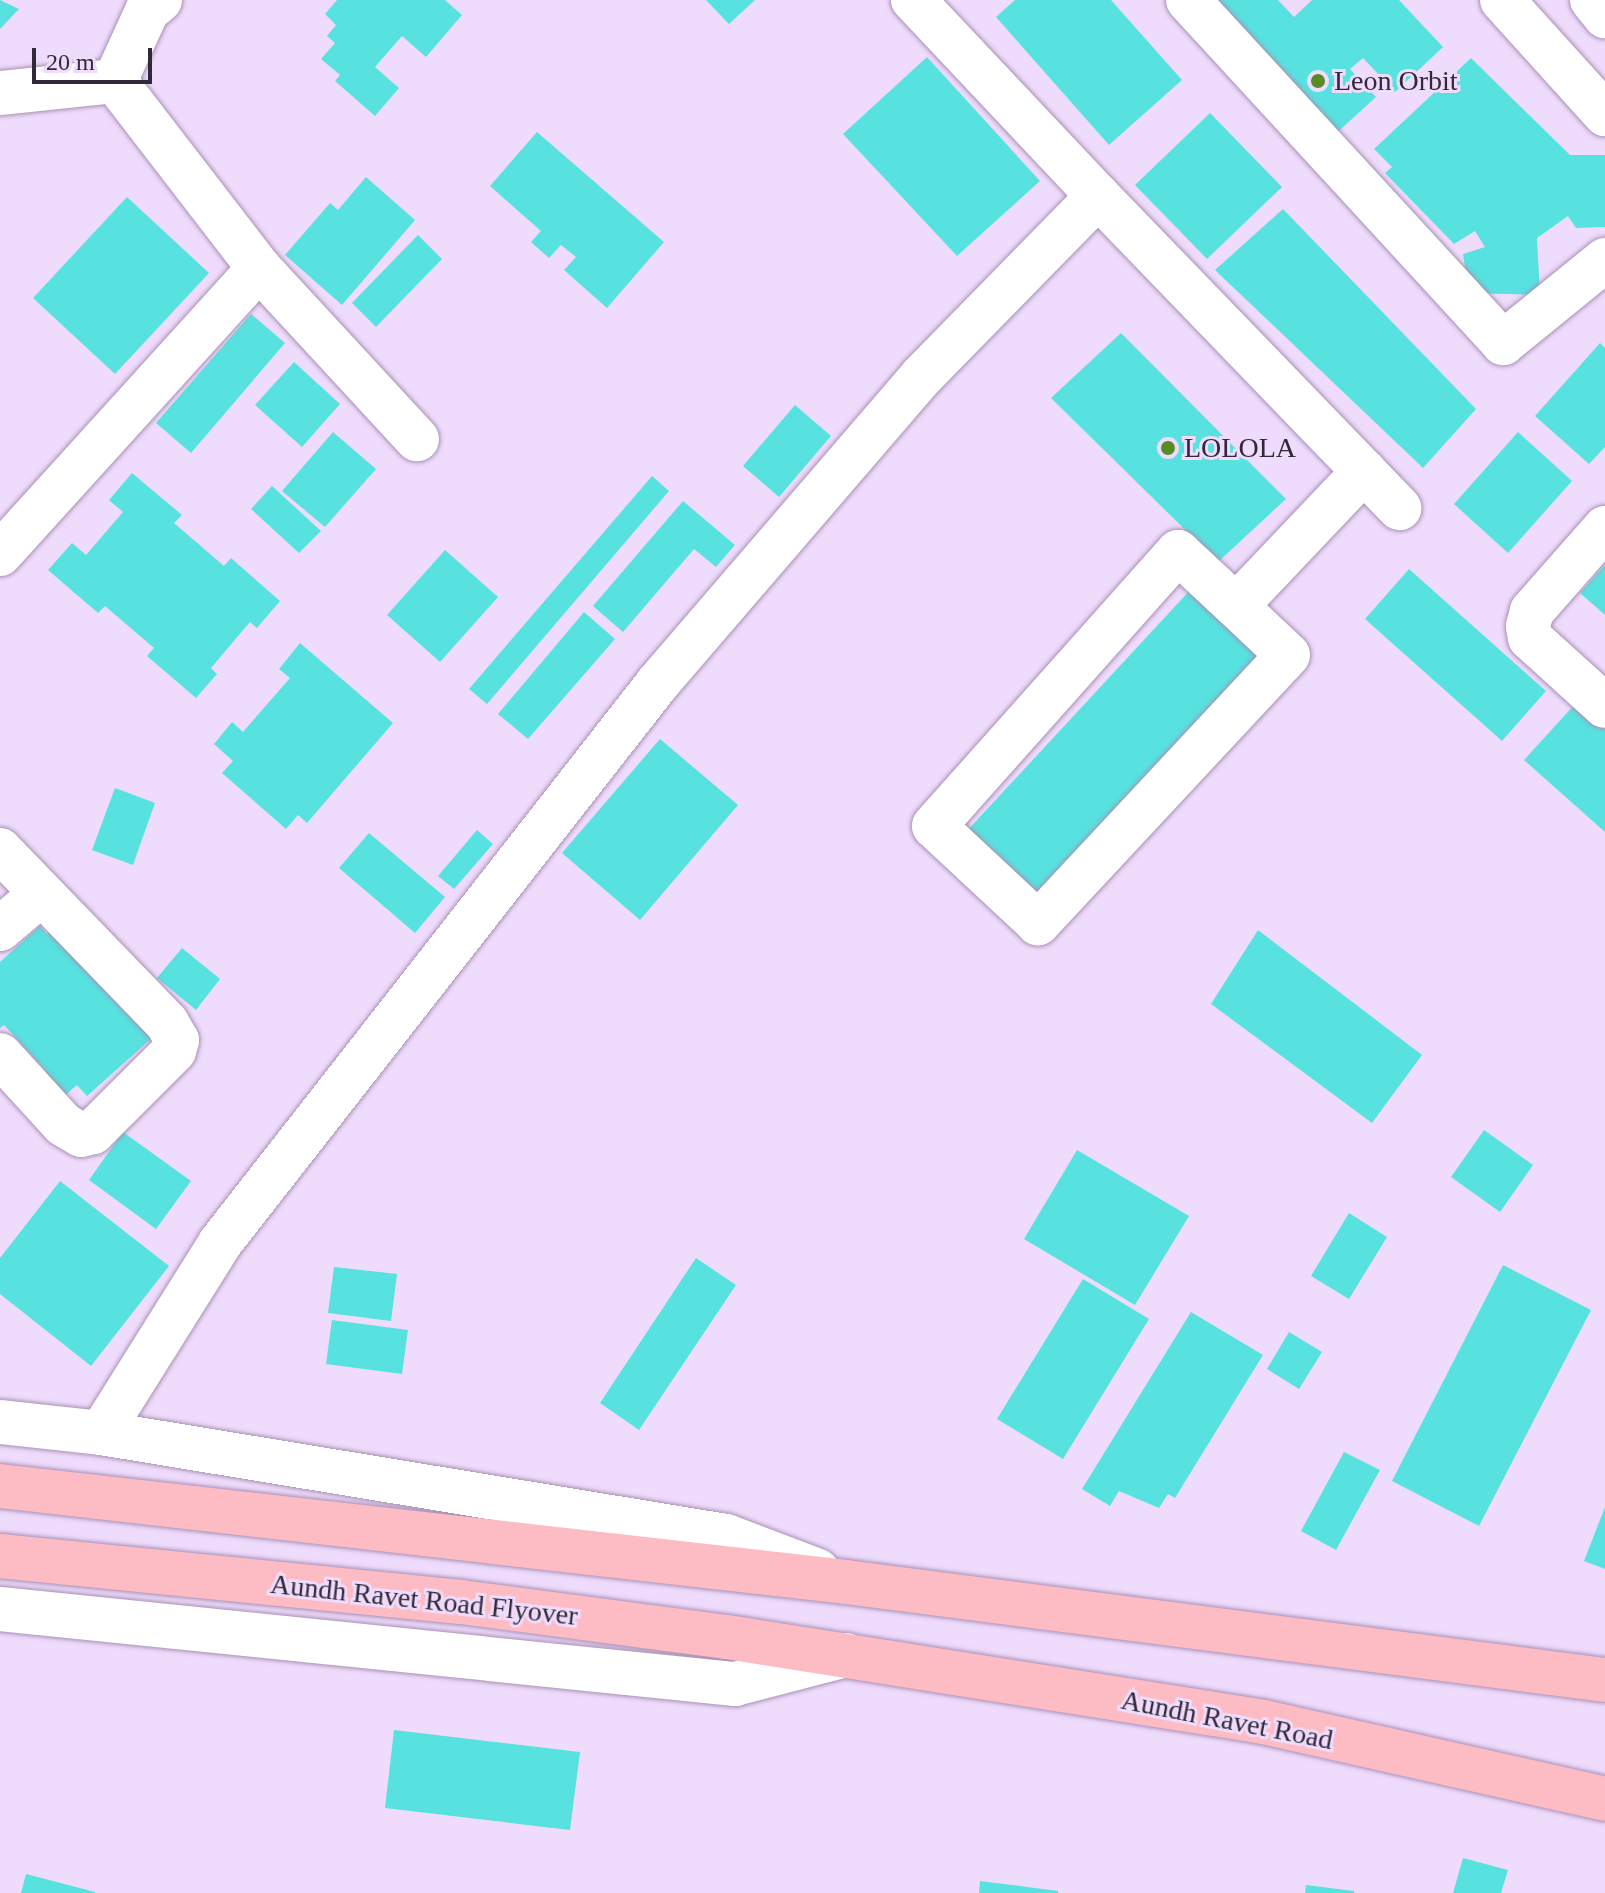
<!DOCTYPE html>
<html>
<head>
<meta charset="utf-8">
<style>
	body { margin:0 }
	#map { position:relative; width:1605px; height:1893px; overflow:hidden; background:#efdbfc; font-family:"Times New Roman",serif }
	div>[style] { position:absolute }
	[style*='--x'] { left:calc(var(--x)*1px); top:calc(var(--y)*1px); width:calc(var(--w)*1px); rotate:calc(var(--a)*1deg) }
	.building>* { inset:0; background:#57e2df }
	.roads { filter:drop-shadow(0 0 2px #a891b6) drop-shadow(0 0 2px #a891b6) }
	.minor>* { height:44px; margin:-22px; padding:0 22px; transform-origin:22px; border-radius:22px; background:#fff }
	.tertiary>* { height:44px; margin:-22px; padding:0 22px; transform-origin:22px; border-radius:22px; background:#fff }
	.primary>* { height:44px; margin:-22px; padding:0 22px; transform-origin:22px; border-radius:22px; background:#fdbcc4 }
	.dots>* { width:22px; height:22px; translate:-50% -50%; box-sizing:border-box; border:4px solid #efdbfc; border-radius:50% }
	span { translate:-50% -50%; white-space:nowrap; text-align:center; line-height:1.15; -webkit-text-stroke:6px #efdbfc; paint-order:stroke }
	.poi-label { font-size:28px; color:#322938 }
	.left { translate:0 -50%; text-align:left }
	.street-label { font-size:28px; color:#322938 }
	.scale { position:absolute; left:32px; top:48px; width:120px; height:36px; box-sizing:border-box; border:4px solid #322938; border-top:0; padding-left:10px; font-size:24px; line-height:28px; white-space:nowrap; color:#322938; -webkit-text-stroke:6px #efdbfc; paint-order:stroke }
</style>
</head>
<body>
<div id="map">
	<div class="building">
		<div style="clip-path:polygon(0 0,19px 9px,0 29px)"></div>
		<div style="clip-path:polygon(337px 0,445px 0,462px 15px,426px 57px,402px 36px,375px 67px,399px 88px,375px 116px,335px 81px,340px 75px,321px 59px,335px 43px,327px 36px,336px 25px,325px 14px)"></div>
		<div style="clip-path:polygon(706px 0,755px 0,729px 24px)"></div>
		<div style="clip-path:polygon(1015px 0,1111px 0,1182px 80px,1109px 145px,996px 17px)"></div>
		<div style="clip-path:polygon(1219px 0,1278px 0,1294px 17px,1312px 0,1399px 0,1443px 47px,1395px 92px,1363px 58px,1350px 69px,1376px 97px,1330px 139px,1209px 9px)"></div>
		<div style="clip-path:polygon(927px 57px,1040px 181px,957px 256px,843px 134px)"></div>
		<div style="clip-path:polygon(1471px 58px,1570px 155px,1605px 155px,1605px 227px,1576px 228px,1568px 216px,1537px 238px,1540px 295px,1469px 293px,1463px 254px,1485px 247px,1475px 231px,1454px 244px,1385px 173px,1392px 167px,1374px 149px)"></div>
		<div style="clip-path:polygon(1210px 113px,1282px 187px,1207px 259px,1135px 185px)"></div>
		<div style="clip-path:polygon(537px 132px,664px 242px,607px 308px,564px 270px,576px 257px,561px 245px,549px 258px,531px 242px,541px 231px,490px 186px)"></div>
		<div style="clip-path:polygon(366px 177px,415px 220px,342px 305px,285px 255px,330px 203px,338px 210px)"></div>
		<div style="clip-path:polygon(127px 197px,209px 273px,115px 374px,33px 298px)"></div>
		<div style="clip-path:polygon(1283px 209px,1476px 409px,1423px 468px,1215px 270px)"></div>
		<div style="clip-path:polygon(418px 235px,442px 259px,376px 327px,352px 303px)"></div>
		<div style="clip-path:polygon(251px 314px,285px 343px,191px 453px,156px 423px)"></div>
		<div style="clip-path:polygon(1121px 333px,1286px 499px,1218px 562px,1051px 398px)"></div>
		<div style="clip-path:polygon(1600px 343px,1605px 348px,1605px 447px,1589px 464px,1535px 416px)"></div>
		<div style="clip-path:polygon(294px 362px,340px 404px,302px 447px,255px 405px)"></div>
		<div style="clip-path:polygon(795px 405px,831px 436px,779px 497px,743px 466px)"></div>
		<div style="clip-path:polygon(333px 432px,376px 469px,325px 527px,282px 491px)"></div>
		<div style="clip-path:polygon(1518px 432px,1572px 481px,1508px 553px,1454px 504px)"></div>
		<div style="clip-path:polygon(132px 473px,182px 515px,174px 523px,224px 566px,231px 558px,280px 601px,257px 628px,250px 622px,211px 668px,217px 674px,196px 698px,147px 656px,154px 648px,105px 606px,98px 613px,48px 570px,72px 543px,86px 555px,123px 512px,109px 500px)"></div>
		<div style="clip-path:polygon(652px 476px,669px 491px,487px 704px,469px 689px)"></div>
		<div style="clip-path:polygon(272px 486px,321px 531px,299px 553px,251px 509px)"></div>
		<div style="clip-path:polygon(683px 501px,735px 545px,716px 567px,694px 549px,623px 632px,593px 606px)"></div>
		<div style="clip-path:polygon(445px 550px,498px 597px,440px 662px,387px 615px)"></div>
		<div style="clip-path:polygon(1605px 565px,1605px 615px,1580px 593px)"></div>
		<div style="clip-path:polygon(1409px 569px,1546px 691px,1502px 741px,1365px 619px)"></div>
		<div style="clip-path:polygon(1193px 587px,1265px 655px,1037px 901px,965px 833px)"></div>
		<div style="clip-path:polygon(584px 612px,615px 639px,528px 739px,498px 714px)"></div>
		<div style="clip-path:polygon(300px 643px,393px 723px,307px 823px,298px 815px,286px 829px,222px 773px,233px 761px,214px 744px,232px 722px,243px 732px,290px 678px,279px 669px)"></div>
		<div style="clip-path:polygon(1576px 703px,1605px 729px,1605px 832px,1524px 760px)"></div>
		<div style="clip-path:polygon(660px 739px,738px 805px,640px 920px,562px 853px)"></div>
		<div style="clip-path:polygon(115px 788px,155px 803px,133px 865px,92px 850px)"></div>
		<div style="clip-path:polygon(477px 830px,493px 844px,454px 889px,438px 876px)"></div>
		<div style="clip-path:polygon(369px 833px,445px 897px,415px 933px,339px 868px)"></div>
		<div style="clip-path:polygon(40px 926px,47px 934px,54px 927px,153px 1037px,87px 1096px,77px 1085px,57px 1102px,37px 1079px,46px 1071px,4px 1025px,0 1028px,0 962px)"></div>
		<div style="clip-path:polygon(1258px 930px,1422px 1055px,1372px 1123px,1211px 1004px)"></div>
		<div style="clip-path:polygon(182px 948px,220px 979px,196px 1010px,157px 978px)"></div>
		<div style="clip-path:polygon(1484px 1130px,1533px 1165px,1500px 1212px,1451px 1177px)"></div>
		<div style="clip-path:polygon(123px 1132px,191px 1181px,156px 1229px,89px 1180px)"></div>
		<div style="clip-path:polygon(1077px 1150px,1189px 1216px,1135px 1305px,1024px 1239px)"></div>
		<div style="clip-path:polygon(60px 1181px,169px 1266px,91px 1366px,0 1294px,0 1258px)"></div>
		<div style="clip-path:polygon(1349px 1213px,1387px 1237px,1349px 1299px,1311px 1276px)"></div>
		<div style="clip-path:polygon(696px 1258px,736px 1285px,639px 1430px,600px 1403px)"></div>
		<div style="clip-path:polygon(1503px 1265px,1591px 1310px,1479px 1526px,1392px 1481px)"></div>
		<div style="clip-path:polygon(334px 1267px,397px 1274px,391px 1321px,328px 1313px)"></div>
		<div style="clip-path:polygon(1083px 1279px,1149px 1319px,1063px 1459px,997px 1419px)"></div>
		<div style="clip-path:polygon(1191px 1312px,1263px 1355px,1175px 1498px,1168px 1494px,1159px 1508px,1119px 1491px,1110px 1506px,1082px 1489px)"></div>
		<div style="clip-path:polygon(332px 1320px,408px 1330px,402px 1374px,326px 1364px)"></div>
		<div style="clip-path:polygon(1289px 1332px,1322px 1352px,1299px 1389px,1267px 1369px)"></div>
		<div style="clip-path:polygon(1344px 1452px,1380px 1470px,1336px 1550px,1301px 1531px)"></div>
		<div style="clip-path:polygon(1605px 1507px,1605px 1569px,1584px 1561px)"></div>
		<div style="clip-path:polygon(394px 1730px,580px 1752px,570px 1830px,385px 1808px)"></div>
		<div style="clip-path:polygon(1463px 1858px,1508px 1870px,1501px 1893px,1453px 1893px)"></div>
		<div style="clip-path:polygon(26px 1874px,95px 1892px,95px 1893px,21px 1893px)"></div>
		<div style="clip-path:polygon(980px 1881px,1058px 1891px,1058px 1893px,979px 1893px)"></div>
		<div style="clip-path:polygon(1306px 1885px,1354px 1891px,1354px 1893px,1305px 1893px)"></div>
	</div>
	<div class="roads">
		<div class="minor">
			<div style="--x:1188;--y:0;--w:466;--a:47.4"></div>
			<div style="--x:1503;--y:343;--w:132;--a:-39.1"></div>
			<div style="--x:1502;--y:0;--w:154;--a:47.9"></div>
			<div style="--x:1592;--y:0;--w:21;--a:51"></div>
			<div style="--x:0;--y:93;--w:116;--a:-6"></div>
			<div style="--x:1098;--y:196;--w:434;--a:46"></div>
			<div style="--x:259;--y:268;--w:233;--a:47.3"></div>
			<div style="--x:1605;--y:528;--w:111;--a:131.3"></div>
			<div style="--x:1532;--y:611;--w:16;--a:105"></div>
			<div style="--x:1528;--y:626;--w:12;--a:81"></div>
			<div style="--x:1530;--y:638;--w:101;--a:42.2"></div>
			<div style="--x:1236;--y:606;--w:71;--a:43.3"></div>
			<div style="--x:1288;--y:655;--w:367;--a:133"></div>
			<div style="--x:1038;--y:923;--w:142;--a:-137"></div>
			<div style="--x:934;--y:826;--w:367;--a:-48.3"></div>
			<div style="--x:1178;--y:552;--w:79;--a:43"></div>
			<div style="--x:1236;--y:606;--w:186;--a:-46.5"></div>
			<div style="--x:0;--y:850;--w:240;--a:46"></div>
			<div style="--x:167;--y:1023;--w:20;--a:60"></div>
			<div style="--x:177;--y:1040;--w:11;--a:105"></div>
			<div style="--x:174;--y:1051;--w:115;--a:135"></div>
			<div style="--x:93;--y:1132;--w:12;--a:166"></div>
			<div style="--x:81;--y:1135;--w:21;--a:-149"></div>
			<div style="--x:63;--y:1124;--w:93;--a:-132.4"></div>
			<div style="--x:0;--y:929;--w:54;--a:-40.5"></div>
			<div style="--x:101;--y:1433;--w:224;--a:-57.9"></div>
			<div style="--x:220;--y:1243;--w:710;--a:-51.98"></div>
			<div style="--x:657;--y:684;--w:405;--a:-49.3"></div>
			<div style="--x:921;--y:377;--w:253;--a:-45.6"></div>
			<div style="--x:1098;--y:196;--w:270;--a:-133.3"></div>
		</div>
		<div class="tertiary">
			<div style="--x:0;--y:554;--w:386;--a:-47.8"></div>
			<div style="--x:259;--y:268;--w:236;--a:-127.6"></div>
			<div style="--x:115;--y:81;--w:77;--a:-65.4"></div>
			<div style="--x:147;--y:11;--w:17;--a:-40"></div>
			<div style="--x:0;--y:1422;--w:102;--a:6.2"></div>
			<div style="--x:101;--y:1433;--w:633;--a:9.36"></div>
			<div style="--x:726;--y:1536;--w:98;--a:20.8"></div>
			<div style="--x:0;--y:1609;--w:739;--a:5.83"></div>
			<div style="--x:735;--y:1684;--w:115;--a:-14.6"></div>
		</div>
		<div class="primary">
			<div style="--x:0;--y:1486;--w:851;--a:6.47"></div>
			<div style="--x:846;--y:1582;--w:765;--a:7.36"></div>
			<div style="--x:0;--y:1556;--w:463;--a:5.7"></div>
			<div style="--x:461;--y:1602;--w:268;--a:7.5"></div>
			<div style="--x:727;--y:1637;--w:544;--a:8.99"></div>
			<div style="--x:1264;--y:1722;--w:350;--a:12.7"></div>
		</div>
	</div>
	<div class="dots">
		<div style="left:1318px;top:81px;background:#578c25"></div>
		<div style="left:1168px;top:448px;background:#578c25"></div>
	</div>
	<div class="poi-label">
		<span class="left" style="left:1334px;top:81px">Leon Orbit</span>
		<span class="left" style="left:1184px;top:448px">LOLOLA</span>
	</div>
	<div class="street-label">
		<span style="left:424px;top:1600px;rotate:6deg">Aundh Ravet Road Flyover</span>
		<span style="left:1227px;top:1720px;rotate:11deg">Aundh Ravet Road</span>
	</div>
	<div class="scale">20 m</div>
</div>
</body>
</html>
